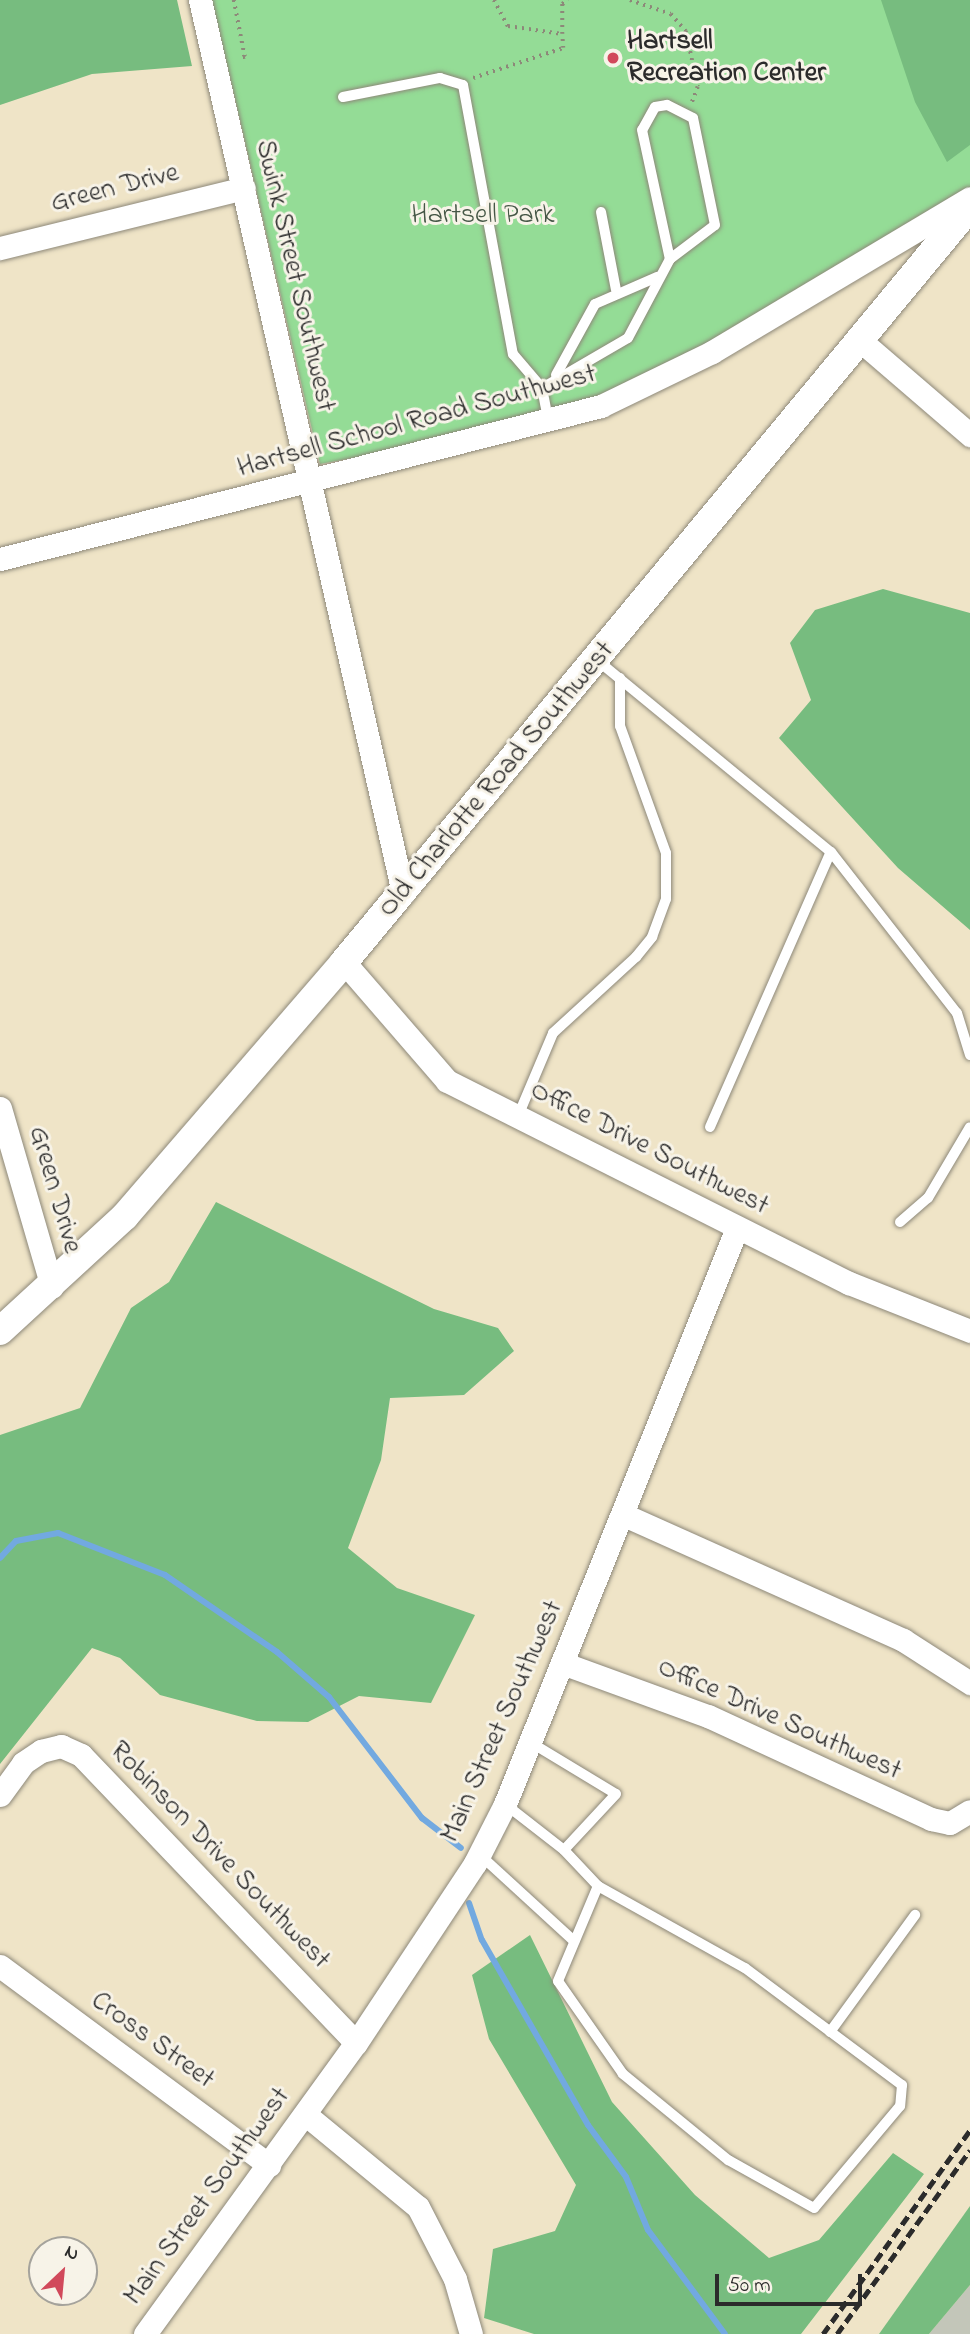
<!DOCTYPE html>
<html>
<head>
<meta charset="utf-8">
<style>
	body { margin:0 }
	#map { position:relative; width:970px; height:2334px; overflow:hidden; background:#efe4c7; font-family:"Indie Flower",sans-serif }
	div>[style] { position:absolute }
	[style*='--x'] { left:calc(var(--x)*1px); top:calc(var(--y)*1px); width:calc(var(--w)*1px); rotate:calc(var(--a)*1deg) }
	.industrial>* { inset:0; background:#c3c6b9 }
	.green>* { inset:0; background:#94dc96 }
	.forest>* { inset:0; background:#77bc7f }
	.stream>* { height:6px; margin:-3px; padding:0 3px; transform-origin:3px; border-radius:3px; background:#72a9e0 }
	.path>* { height:3.5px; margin-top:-1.75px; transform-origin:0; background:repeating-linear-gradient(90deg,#8d8879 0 2px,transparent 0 7px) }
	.roads { filter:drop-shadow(0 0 2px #8d8879) drop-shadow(0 0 2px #8d8879) }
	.service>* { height:10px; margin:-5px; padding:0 5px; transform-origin:5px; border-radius:5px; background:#fff }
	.minor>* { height:23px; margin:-11.5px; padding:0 11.5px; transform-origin:11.5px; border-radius:11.5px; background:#fff }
	.tertiary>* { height:28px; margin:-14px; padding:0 14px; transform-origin:14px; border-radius:14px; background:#fff }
	.rail>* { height:5px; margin-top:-2.5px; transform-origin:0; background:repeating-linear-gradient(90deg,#2b2b2b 0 10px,transparent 0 15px) }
	.dots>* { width:19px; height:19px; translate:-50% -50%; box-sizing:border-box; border:4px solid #f7f3e8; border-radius:50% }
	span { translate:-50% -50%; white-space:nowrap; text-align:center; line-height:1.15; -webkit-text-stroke:6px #f7f3e8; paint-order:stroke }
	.poi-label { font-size:28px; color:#2b2b2b; font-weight:700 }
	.left { translate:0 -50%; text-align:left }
	.street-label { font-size:28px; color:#2b2b2b }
	.park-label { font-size:28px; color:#455746 }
	.north { position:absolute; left:28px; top:2236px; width:70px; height:70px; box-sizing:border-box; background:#f7f3e8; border:2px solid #a5a39c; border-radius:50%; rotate:26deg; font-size:19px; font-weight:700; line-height:28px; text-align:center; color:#2b2b2b }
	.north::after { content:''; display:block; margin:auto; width:24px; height:32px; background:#d1495b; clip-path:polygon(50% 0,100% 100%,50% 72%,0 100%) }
	.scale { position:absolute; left:715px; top:2274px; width:147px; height:32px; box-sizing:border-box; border:4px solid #2b2b2b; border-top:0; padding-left:9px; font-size:21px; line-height:24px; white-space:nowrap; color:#2b2b2b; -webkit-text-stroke:5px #f7f3e8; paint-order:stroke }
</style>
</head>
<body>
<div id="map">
	<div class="industrial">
		<div style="clip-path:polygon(970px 2285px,970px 2334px,929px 2334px)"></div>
	</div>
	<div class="green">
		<div style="clip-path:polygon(212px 0,947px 0,970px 132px,970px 198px,712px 352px,549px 422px,320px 464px)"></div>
	</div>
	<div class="forest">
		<div style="clip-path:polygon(0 0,177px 0,192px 66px,92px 74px,0 105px)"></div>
		<div style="clip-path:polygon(881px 0,970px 0,970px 145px,947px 162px,915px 102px)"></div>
		<div style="clip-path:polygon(883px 589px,970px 613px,970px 930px,898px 868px,779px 738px,811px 700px,790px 643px,815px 610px)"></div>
		<div style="clip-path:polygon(216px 1202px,434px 1309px,498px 1328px,514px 1351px,464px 1395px,390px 1398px,381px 1460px,348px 1548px,397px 1588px,475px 1615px,431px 1703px,359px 1696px,308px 1722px,257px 1721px,160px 1695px,120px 1658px,92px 1648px,0 1764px,0 1435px,80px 1408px,131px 1308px,169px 1282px)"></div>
		<div style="clip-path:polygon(530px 1935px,612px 2102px,695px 2195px,769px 2258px,819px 2240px,893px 2153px,924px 2174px,801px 2334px,534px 2334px,484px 2318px,493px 2249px,555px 2231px,576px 2185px,489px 2039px,472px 1975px)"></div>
		<div style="clip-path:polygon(970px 2206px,970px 2285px,929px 2334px,879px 2334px)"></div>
	</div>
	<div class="stream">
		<div style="--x:0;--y:1558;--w:23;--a:-47"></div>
		<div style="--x:16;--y:1541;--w:43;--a:-10.8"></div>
		<div style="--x:58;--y:1533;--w:115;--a:21.4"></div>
		<div style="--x:165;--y:1575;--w:136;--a:34.5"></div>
		<div style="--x:277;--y:1652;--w:69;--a:40.9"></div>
		<div style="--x:329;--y:1697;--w:153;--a:52.5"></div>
		<div style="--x:422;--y:1818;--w:49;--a:37.6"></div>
		<div style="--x:469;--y:1903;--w:39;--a:71"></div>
		<div style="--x:482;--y:1940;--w:213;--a:60.2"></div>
		<div style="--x:588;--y:2125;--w:64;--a:53.8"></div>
		<div style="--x:626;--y:2177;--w:57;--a:67.5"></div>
		<div style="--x:648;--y:2230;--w:129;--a:53.5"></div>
	</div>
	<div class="path">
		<div style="--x:234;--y:0;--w:58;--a:79.1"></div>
		<div style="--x:245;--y:57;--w:6;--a:162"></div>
		<div style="--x:494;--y:0;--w:30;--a:62"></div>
		<div style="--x:508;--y:26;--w:55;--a:8.4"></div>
		<div style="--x:562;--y:34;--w:30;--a:-90"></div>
		<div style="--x:562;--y:4;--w:7;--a:-34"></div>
		<div style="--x:630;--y:0;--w:43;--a:18.9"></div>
		<div style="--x:671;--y:14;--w:23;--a:49"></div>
		<div style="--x:686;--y:31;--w:57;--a:77.9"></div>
		<div style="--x:698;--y:87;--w:17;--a:111"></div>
		<div style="--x:473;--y:78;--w:95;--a:-18.4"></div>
		<div style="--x:563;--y:48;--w:14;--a:-94"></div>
	</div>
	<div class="roads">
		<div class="service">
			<div style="--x:343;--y:97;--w:99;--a:-11.1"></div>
			<div style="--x:440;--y:78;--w:24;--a:17"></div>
			<div style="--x:463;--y:85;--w:274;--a:79.5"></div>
			<div style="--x:513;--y:354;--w:45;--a:49.5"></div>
			<div style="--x:542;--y:388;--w:32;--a:79"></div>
			<div style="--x:601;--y:212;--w:79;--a:79.1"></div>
			<div style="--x:556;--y:375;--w:81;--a:-61.2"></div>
			<div style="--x:595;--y:304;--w:68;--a:-23.5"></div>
			<div style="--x:542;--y:388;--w:99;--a:-30.2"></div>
			<div style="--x:628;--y:338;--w:89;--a:-62"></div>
			<div style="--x:670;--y:259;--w:56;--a:-37.1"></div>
			<div style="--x:715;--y:225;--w:109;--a:-101.6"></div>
			<div style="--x:693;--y:118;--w:29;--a:-153"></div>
			<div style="--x:667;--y:105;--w:12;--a:171"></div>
			<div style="--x:655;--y:107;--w:26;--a:119"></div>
			<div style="--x:642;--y:130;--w:132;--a:77.8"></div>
			<div style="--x:597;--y:660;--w:303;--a:39.4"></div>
			<div style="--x:831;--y:852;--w:204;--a:52"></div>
			<div style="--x:957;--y:1013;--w:44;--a:72.8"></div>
			<div style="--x:518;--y:1116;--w:90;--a:-67.1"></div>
			<div style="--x:553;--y:1033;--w:113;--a:-42.5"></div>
			<div style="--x:636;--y:957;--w:26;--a:-51"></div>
			<div style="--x:652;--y:937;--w:40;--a:-69.8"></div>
			<div style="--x:666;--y:899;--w:46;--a:-90"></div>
			<div style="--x:666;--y:853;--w:135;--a:-109.9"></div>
			<div style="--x:620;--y:726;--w:48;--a:-90"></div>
			<div style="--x:710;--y:1127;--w:300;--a:-66.3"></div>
			<div style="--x:900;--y:1222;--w:37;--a:-41"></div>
			<div style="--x:928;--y:1198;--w:82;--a:-59.4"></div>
			<div style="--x:530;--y:1742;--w:100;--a:31.2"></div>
			<div style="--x:616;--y:1794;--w:76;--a:132.9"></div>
			<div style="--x:564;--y:1850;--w:50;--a:46.6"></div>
			<div style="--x:598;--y:1886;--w:168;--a:29.2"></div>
			<div style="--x:745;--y:1968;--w:196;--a:36.7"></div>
			<div style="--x:902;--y:2085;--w:21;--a:95"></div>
			<div style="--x:900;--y:2106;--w:133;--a:130.1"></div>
			<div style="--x:814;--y:2208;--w:98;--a:-150.8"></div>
			<div style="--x:728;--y:2160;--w:136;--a:-140.7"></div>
			<div style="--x:623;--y:2074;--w:113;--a:-125"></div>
			<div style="--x:558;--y:1981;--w:103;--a:-67.2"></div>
			<div style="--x:505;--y:1804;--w:75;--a:37.9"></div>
			<div style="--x:479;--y:1854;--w:129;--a:42.5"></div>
			<div style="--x:830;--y:2032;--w:145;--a:-54"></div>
		</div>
		<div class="minor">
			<div style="--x:200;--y:0;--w:916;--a:77.19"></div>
			<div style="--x:0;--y:248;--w:251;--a:-13.8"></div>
			<div style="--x:862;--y:342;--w:143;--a:40.7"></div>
			<div style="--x:0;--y:559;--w:620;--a:-14.28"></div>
			<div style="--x:601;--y:406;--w:123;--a:-25.9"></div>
			<div style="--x:712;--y:352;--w:300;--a:-30.8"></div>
			<div style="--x:344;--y:962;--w:157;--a:49.1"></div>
			<div style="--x:447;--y:1081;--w:450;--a:26.7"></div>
			<div style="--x:849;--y:1283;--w:130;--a:21.6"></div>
			<div style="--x:0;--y:1108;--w:186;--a:73.8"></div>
			<div style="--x:624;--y:1515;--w:306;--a:24.1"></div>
			<div style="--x:903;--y:1640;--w:80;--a:32.7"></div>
			<div style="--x:562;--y:1663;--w:155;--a:20"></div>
			<div style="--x:708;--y:1716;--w:246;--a:24.8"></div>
			<div style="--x:931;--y:1819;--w:19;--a:12"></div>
			<div style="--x:950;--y:1823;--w:23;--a:-31"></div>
			<div style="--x:0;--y:1795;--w:39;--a:-54"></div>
			<div style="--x:23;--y:1763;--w:22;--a:-34"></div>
			<div style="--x:41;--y:1751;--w:21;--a:-14"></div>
			<div style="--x:61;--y:1746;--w:22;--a:24"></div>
			<div style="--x:81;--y:1755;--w:398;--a:46.3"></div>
			<div style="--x:0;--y:1966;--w:335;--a:36.5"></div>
			<div style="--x:305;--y:2114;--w:146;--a:39.5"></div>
			<div style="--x:418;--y:2207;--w:81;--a:62.8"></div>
			<div style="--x:455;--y:2279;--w:57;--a:73.8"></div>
			<div style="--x:145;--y:2334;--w:359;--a:-54.1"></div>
			<div style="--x:356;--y:2043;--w:216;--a:-56.5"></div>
			<div style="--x:475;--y:1863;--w:66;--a:-63"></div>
			<div style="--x:505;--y:1804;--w:621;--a:-68.06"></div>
		</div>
		<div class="tertiary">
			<div style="--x:0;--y:1331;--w:170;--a:-42.6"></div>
			<div style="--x:125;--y:1216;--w:335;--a:-49.2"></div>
			<div style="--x:344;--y:962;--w:981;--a:-50.34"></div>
		</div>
	</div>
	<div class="rail">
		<div style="--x:823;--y:2334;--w:251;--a:-54.2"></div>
		<div style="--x:837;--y:2334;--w:227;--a:-54.1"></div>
	</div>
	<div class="dots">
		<div style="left:613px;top:58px;background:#d1495b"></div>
	</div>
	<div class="poi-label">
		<span class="left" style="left:627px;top:58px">Hartsell<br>Recreation Center</span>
	</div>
	<div class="street-label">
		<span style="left:115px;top:189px;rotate:-14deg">Green Drive</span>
		<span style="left:294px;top:276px;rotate:77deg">Swink Street Southwest</span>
		<span style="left:417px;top:422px;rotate:-15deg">Hartsell School Road Southwest</span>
		<span style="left:497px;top:780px;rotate:-50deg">Old Charlotte Road Southwest</span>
		<span style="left:649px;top:1149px;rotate:27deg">Office Drive Southwest</span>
		<span style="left:54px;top:1190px;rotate:74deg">Green Drive</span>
		<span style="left:779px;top:1720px;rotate:24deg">Office Drive Southwest</span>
		<span style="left:503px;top:1722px;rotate:-66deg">Main Street Southwest</span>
		<span style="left:219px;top:1856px;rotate:46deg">Robinson Drive Southwest</span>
		<span style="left:152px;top:2041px;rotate:36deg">Cross Street</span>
		<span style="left:208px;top:2197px;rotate:-54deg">Main Street Southwest</span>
	</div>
	<div class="park-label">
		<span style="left:483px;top:216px">Hartsell Park</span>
	</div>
	<div class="north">N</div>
	<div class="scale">50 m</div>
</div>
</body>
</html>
